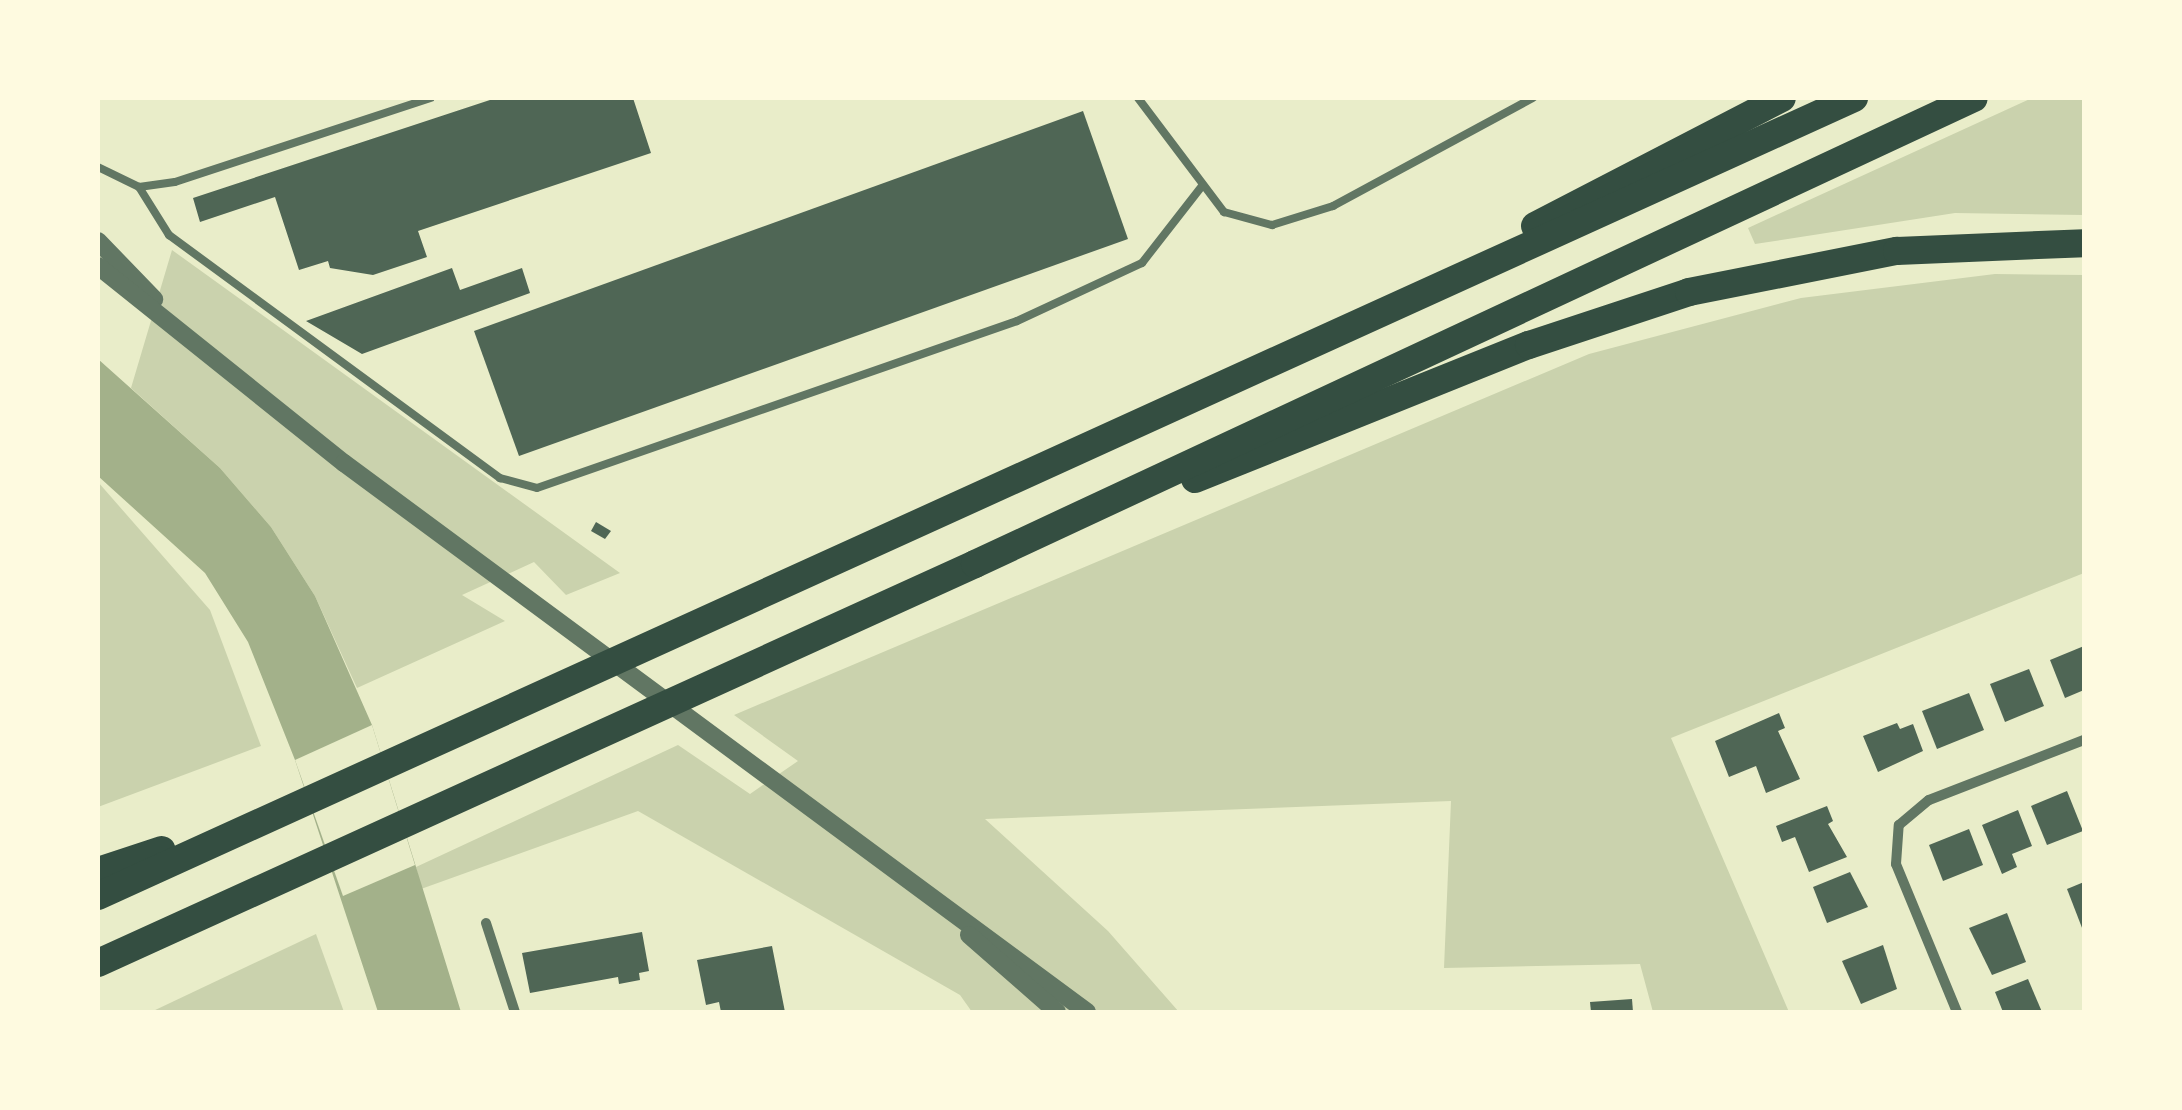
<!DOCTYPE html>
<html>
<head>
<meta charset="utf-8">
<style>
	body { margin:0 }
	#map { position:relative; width:2182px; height:1110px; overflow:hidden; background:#e9edc9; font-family:Commissioner,sans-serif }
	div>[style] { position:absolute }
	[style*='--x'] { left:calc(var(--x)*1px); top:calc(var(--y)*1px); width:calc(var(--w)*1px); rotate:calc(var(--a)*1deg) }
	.green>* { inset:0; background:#cad2ad }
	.water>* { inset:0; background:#a3b18a }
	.pier>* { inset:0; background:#e9edc9 }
	.building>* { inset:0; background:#4f6655 }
	.service>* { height:8px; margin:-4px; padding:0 4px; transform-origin:4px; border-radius:4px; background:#617663 }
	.minor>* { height:10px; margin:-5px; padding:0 5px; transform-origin:5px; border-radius:5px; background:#617663 }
	.tertiary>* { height:18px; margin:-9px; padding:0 9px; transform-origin:9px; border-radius:9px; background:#617663 }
	.motorway>* { height:28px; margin:-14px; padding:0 14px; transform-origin:14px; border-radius:14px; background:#344e41 }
	span { translate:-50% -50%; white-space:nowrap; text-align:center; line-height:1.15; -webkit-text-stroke:8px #fefae0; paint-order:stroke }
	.frame { position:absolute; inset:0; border:100px solid #fefae0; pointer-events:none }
</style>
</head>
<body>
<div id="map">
	<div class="green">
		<div style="clip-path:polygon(2032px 98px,2084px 98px,2084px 215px,1955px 213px,1755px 244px,1748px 228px)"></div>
		<div style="clip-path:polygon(172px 250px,620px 573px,566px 595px,534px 562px,462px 595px,505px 621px,357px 688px,315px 596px,271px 527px,220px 468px,131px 388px)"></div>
		<div style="clip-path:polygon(1995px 274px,2084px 275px,2084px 573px,1671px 738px,1789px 1012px,1653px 1012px,1640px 964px,1444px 968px,1451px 801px,985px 819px,1108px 931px,1179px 1012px,972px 1012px,960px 995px,638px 811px,421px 889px,416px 867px,678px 745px,750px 794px,798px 761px,734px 715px,1589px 354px,1801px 298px)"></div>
		<div style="clip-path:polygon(98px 482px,210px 610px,261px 746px,98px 807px)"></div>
		<div style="clip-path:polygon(316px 934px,344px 1012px,151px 1012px)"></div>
	</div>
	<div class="water">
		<div style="clip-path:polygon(98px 359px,220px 468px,271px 527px,315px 596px,372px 725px,461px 1012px,378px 1012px,295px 760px,248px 642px,205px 573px,98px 476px)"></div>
	</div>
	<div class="pier">
		<div style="clip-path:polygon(372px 725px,415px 865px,343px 896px,295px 760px)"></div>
	</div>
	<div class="building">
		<div style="clip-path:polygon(496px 98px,633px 98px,651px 153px,418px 231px,427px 257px,373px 275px,330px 268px,328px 261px,299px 270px,275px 197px,200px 222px,193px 198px)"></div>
		<div style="clip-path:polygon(1083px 111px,1128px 239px,519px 456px,474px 331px)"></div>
		<div style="clip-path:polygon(452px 268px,460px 290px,522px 268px,530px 293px,362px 354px,306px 321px)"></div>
		<div style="clip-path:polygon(596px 522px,611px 531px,605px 539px,591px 531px)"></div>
		<div style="clip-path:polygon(2084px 646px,2084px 690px,2065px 698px,2050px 660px)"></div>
		<div style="clip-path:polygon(2029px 669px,2044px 706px,2005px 722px,1990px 684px)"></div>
		<div style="clip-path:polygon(1969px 693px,1984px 730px,1937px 749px,1922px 711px)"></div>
		<div style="clip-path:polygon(1779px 713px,1785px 728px,1778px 731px,1800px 779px,1766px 793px,1756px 766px,1729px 777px,1715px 741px)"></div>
		<div style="clip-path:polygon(1897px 723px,1900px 729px,1913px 724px,1923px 751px,1878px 772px,1863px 736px)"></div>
		<div style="clip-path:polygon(2067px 791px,2083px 831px,2047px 845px,2031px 806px)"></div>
		<div style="clip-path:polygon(1827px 806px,1833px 821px,1828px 824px,1847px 857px,1809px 872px,1795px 837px,1782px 842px,1776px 826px)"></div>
		<div style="clip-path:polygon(2018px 810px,2032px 846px,2012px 854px,2017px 867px,2002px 874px,1982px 825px)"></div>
		<div style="clip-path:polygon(1969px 829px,1983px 865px,1943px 881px,1929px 845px)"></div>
		<div style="clip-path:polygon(1850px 872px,1868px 907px,1827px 923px,1813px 887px)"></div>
		<div style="clip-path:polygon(2084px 882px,2084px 933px,2067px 889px)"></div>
		<div style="clip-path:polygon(2007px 913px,2026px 962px,1992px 975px,1969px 928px)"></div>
		<div style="clip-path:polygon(642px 932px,649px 971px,639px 973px,640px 980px,619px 984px,618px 977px,530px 993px,522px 953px)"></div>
		<div style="clip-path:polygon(1883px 945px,1897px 989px,1861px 1004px,1842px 961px)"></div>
		<div style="clip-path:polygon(772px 946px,785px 1012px,721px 1012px,719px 1002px,706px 1005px,697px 960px)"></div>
		<div style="clip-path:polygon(2028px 979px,2042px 1012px,2003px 1012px,1995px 992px)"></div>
		<div style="clip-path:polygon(1632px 999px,1633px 1012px,1591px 1012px,1590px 1002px)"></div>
	</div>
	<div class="service">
		<div style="--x:1138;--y:98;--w:143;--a:53"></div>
		<div style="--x:1224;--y:212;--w:50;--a:15.2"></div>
		<div style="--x:1272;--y:225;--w:64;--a:-17.3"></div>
		<div style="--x:1333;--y:206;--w:227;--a:-28.4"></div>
		<div style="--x:98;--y:167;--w:46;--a:26"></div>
		<div style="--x:139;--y:187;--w:36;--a:-8"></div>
		<div style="--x:175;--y:182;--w:269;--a:-18.2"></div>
		<div style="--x:139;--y:187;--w:57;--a:58"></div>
		<div style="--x:169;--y:235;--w:411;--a:36.3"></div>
		<div style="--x:500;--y:478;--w:38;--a:15"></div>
		<div style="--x:537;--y:488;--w:508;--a:-19.18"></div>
		<div style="--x:1017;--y:321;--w:138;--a:-24.9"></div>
		<div style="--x:1142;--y:263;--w:98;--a:-52.1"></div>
	</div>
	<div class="minor">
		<div style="--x:486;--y:923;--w:94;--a:72"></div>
		<div style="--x:1957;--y:1012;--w:160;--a:-112.4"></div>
		<div style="--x:1896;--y:864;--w:39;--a:-86"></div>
		<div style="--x:1899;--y:825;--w:39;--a:-40"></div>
		<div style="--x:1929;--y:800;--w:166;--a:-21.2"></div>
	</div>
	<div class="tertiary">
		<div style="--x:98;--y:241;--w:81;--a:46"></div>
		<div style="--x:98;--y:266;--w:315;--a:38.7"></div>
		<div style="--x:344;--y:463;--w:924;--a:36.46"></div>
		<div style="--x:969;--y:935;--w:117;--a:41.2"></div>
	</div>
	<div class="motorway">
		<div style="--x:1535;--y:226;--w:278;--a:-27.4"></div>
		<div style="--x:1195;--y:479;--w:360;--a:-21.9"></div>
		<div style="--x:1529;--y:345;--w:169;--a:-18.3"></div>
		<div style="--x:1689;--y:292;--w:212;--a:-11.2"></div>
		<div style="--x:1897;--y:251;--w:187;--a:-2.4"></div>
		<div style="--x:98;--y:871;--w:67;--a:-18.2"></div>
		<div style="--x:98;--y:896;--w:1929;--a:-24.44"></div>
		<div style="--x:98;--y:963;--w:963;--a:-24.46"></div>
		<div style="--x:975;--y:564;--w:1102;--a:-25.01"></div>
	</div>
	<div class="frame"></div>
</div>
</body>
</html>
